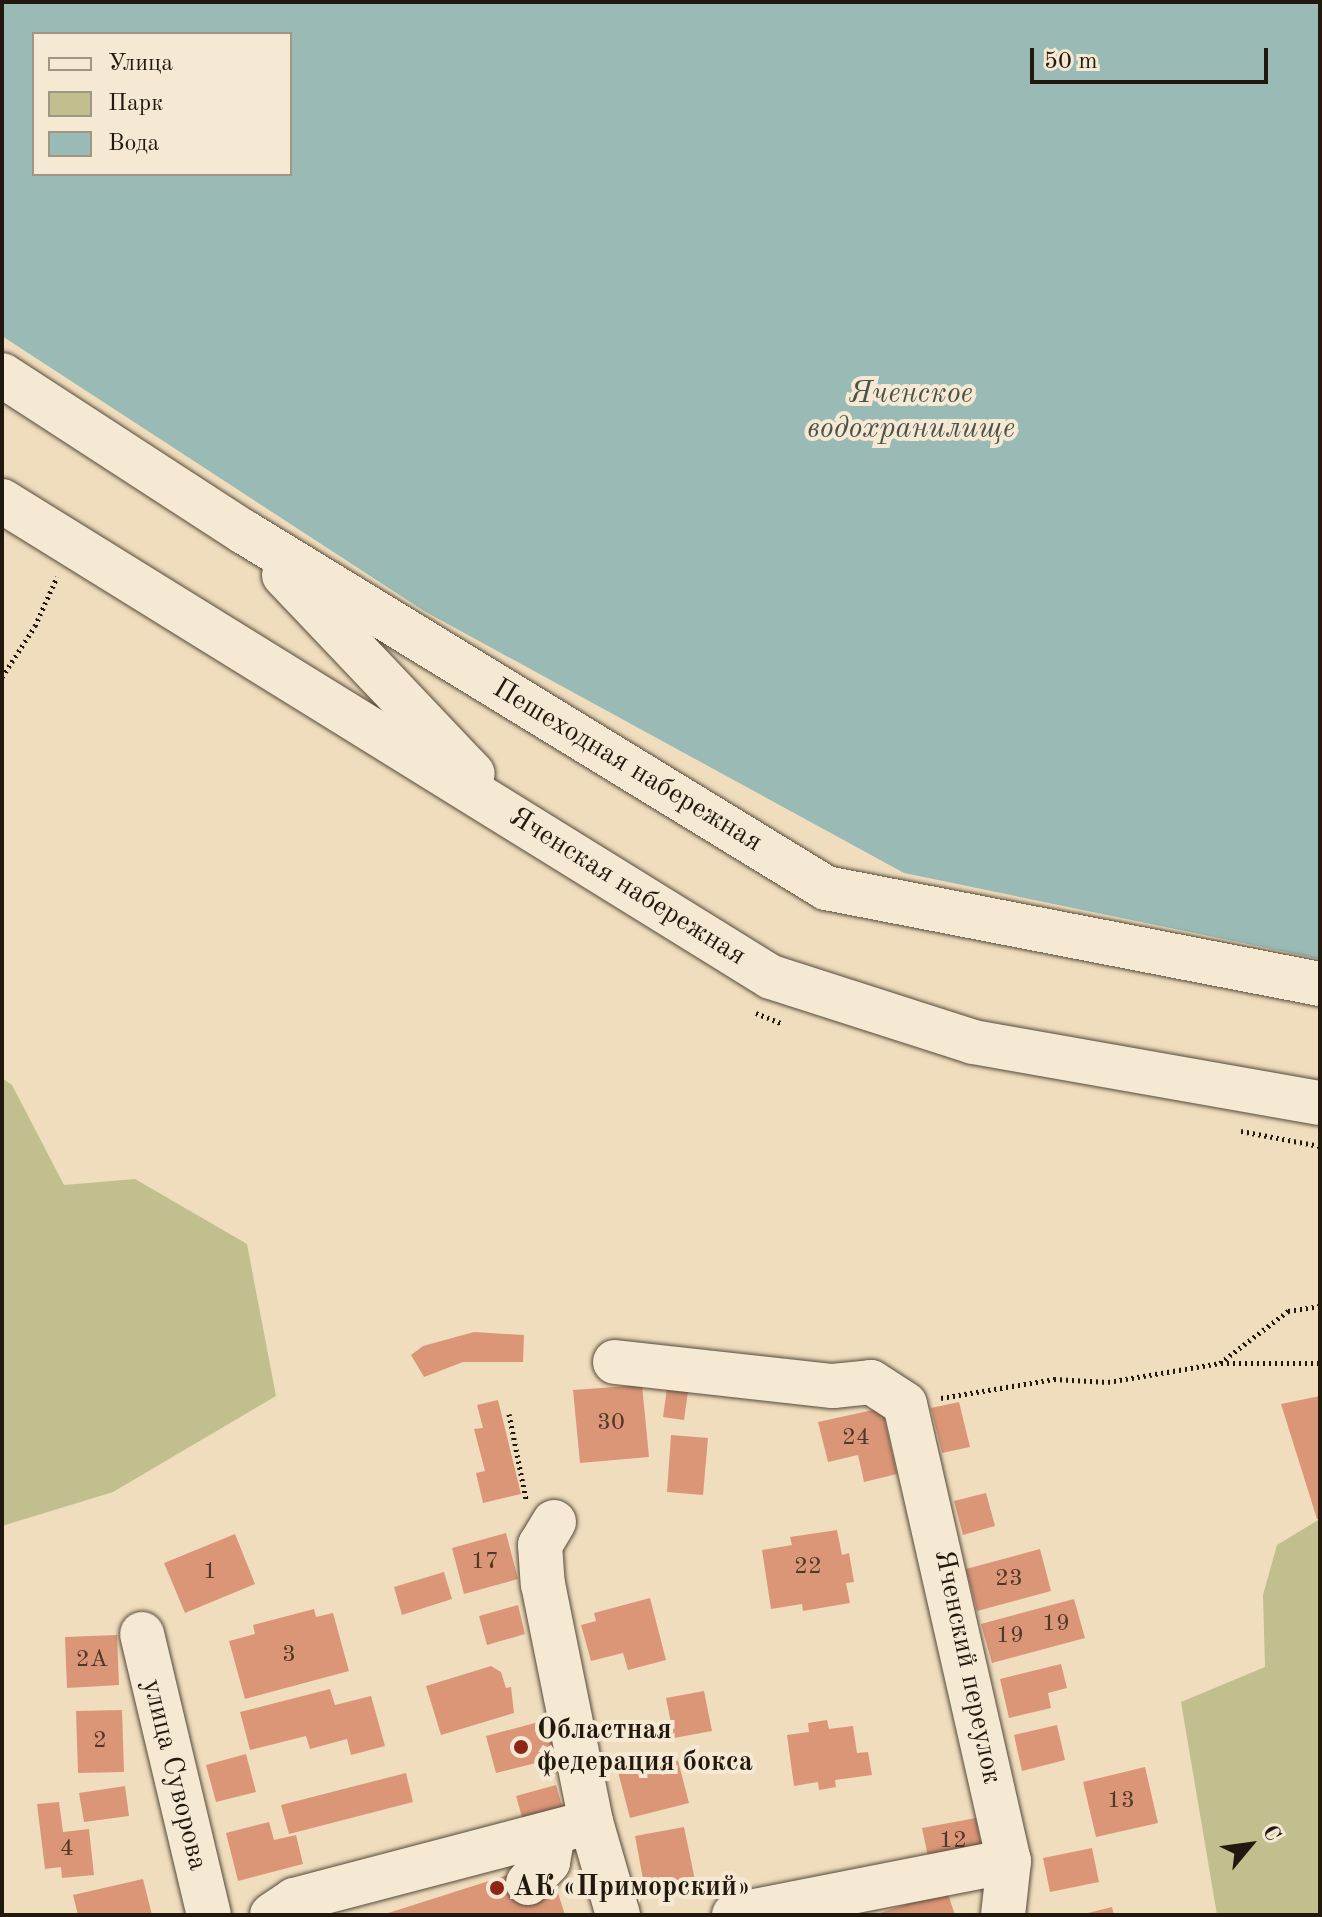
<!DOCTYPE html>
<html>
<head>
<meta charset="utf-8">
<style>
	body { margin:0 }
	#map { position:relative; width:1322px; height:1917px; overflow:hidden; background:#f0ddbd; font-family:"Old Standard TT",serif }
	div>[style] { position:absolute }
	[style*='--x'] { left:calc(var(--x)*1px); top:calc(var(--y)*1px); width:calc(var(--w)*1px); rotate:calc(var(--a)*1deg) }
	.green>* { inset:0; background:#c0bf8d }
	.water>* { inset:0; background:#9abbb5 }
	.building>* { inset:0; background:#db9678 }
	.path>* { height:5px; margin-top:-2.5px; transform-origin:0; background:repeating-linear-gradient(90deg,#21190e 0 2px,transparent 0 6px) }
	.roads { filter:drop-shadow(0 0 2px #554a3a) drop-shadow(0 0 2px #554a3a) }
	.minor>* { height:44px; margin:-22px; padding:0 22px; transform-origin:22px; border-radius:22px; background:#f5e9d4 }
	.dots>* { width:22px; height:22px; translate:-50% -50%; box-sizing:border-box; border:4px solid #f5e9d4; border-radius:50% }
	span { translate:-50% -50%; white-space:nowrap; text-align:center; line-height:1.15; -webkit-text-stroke:8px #f5e9d4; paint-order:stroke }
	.number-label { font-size:24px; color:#503828 }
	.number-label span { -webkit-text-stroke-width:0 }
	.street-label { font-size:28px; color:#21190e }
	.poi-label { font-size:28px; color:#21190e; font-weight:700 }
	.left { translate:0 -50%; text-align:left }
	.water-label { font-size:30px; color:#4b5248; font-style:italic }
	.frame { position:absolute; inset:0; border:4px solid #21190e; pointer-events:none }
	.legend { position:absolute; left:32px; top:32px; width:260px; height:144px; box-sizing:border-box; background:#f5e9d4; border:2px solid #a09685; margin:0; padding:10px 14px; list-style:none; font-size:24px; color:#21190e }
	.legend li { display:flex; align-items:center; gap:16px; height:40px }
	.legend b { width:40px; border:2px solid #a09685 }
	.north { position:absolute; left:1210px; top:1805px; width:80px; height:80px; -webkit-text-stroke:6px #f5e9d4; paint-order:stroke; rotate:61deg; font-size:22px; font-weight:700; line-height:32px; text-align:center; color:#21190e }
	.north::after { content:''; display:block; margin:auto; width:28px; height:36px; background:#21190e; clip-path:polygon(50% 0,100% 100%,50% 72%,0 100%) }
	.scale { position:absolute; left:1030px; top:48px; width:238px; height:36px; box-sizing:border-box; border:4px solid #21190e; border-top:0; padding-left:10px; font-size:24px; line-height:28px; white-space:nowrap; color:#21190e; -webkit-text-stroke:6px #f5e9d4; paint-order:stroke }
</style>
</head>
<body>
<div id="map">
	<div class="green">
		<div style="clip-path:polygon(2px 1078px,12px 1085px,64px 1185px,135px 1179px,247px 1244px,276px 1396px,113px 1492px,2px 1526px)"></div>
		<div style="clip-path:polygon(1320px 1519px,1320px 1915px,1217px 1915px,1181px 1702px,1265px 1667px,1263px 1595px,1277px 1545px)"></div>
	</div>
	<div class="water">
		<div style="clip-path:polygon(evenodd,2px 2px,1320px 2px,1320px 959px,904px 873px,424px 611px,2px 336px,2px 2px,34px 34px,290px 34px,290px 174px,34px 174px,34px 34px)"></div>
	</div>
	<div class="building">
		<div style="clip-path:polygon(474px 1332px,524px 1335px,523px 1362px,463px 1362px,424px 1377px,411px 1355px,423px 1346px)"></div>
		<div style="clip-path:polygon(668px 1381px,689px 1384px,684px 1420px,663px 1417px)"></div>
		<div style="clip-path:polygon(642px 1385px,649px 1457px,580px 1463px,573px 1390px)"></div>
		<div style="clip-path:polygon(1320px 1396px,1320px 1519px,1317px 1519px,1281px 1404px)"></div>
		<div style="clip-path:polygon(498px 1400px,521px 1494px,483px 1503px,476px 1473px,485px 1471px,474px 1429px,483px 1428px,477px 1405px)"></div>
		<div style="clip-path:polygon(959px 1402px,970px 1447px,942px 1453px,931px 1408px)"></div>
		<div style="clip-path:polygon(882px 1408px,897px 1474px,864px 1482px,858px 1455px,828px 1462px,818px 1422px)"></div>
		<div style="clip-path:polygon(671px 1435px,708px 1438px,703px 1495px,667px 1492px)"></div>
		<div style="clip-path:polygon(986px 1493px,995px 1526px,963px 1535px,954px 1501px)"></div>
		<div style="clip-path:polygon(837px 1530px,842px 1555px,849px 1553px,854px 1582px,846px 1583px,850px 1603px,803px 1611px,802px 1604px,771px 1609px,762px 1550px,792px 1545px,790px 1537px)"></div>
		<div style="clip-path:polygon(506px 1533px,518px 1579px,464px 1594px,452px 1548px)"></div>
		<div style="clip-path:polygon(235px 1534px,255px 1584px,185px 1613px,164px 1563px)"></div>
		<div style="clip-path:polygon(1040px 1549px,1051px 1591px,977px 1611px,966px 1569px)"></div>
		<div style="clip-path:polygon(444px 1572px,452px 1599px,402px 1615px,394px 1587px)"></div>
		<div style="clip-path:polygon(650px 1598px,666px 1660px,628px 1670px,623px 1653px,591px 1661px,581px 1625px,596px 1621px,594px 1613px)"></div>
		<div style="clip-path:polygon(1074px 1599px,1085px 1638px,992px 1663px,981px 1624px)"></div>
		<div style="clip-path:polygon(518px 1605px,525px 1634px,487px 1645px,479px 1616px)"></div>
		<div style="clip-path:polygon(314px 1609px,316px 1617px,333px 1613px,349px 1671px,245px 1699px,229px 1641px,255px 1634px,253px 1625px)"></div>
		<div style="clip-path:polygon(117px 1635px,119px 1685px,67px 1688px,65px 1637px)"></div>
		<div style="clip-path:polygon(1061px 1664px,1067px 1688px,1048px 1693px,1051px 1708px,1009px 1718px,1000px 1679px)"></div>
		<div style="clip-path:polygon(491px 1666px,501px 1672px,506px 1688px,511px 1687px,514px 1713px,441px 1735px,426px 1686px)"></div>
		<div style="clip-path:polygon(330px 1689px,335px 1705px,371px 1696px,385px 1746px,351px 1755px,347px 1739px,310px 1749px,306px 1736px,250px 1750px,240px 1712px)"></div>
		<div style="clip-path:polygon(704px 1691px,712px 1731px,674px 1738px,666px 1698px)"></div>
		<div style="clip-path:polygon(122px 1710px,124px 1772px,78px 1773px,76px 1711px)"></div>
		<div style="clip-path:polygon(546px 1720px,556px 1758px,496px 1773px,486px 1736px)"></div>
		<div style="clip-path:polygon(827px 1720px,829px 1729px,853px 1726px,857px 1753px,868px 1752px,872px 1775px,835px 1780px,836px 1787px,819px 1790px,818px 1782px,794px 1786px,787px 1735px,809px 1732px,808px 1723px)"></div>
		<div style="clip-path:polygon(1057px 1725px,1065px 1760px,1022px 1771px,1014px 1735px)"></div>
		<div style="clip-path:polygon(676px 1753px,689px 1803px,630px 1818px,617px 1768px)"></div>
		<div style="clip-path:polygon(246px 1754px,256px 1792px,216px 1802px,206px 1765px)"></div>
		<div style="clip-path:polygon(1145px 1767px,1158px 1823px,1096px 1837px,1083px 1782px)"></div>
		<div style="clip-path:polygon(406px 1773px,413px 1802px,289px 1834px,281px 1805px)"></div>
		<div style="clip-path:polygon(556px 1785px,565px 1817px,525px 1828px,516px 1796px)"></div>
		<div style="clip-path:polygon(125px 1786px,129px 1816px,84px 1822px,79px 1793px)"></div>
		<div style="clip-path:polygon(59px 1802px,63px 1832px,89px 1829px,94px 1875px,62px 1878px,61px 1867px,45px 1869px,37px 1804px)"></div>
		<div style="clip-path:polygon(976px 1818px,983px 1855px,930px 1866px,922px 1828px)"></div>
		<div style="clip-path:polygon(269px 1822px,274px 1840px,296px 1835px,303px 1864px,238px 1881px,226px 1833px)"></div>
		<div style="clip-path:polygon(684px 1827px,696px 1885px,646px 1895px,635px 1836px)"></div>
		<div style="clip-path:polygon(1092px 1848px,1099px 1882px,1050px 1892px,1043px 1858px)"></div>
		<div style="clip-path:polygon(523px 1870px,533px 1901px,558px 1893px,565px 1915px,382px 1915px)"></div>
		<div style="clip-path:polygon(143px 1879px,152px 1915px,78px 1915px,73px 1895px)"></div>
		<div style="clip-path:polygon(947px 1891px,955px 1915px,877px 1915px,877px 1914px)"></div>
		<div style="clip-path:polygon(1112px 1907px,1114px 1915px,1085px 1915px,1084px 1914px)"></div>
	</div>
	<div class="path">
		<div style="--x:2;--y:677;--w:61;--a:-57.1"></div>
		<div style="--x:35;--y:626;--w:54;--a:-65.8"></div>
		<div style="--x:756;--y:1013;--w:29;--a:22"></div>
		<div style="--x:1241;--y:1131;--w:80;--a:10.8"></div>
		<div style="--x:1221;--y:1363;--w:99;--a:0"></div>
		<div style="--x:941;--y:1398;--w:115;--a:-9.5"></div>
		<div style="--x:1054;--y:1379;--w:54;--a:3.2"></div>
		<div style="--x:1108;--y:1382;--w:114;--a:-9.6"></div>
		<div style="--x:1220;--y:1363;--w:86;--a:-37.4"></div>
		<div style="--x:1288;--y:1311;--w:32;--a:-9"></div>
		<div style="--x:509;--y:1414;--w:87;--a:78.7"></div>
	</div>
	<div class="roads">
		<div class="minor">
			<div style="--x:2;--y:375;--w:288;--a:33"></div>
			<div style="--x:244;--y:532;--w:682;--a:31.45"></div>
			<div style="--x:826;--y:888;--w:503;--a:11"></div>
			<div style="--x:2;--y:501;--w:904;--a:31.76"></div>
			<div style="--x:771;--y:977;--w:212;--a:17.8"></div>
			<div style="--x:973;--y:1042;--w:352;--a:10"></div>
			<div style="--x:284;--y:575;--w:274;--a:46.5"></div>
			<div style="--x:615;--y:1362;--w:219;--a:6.3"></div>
			<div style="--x:833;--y:1386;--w:38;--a:-6"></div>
			<div style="--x:871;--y:1382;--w:40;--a:32.9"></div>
			<div style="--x:905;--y:1404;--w:469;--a:77.2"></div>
			<div style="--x:1009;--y:1861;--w:54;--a:96.3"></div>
			<div style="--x:554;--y:1522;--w:27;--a:121"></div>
			<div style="--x:540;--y:1545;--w:39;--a:86"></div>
			<div style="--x:543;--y:1584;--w:243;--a:78.6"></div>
			<div style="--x:591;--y:1822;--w:97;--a:73.8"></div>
			<div style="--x:142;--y:1634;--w:289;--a:76.6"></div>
			<div style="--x:528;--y:1883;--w:29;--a:-46"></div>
			<div style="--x:548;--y:1862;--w:28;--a:-80"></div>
			<div style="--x:272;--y:1915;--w:27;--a:-34"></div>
			<div style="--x:294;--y:1900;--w:307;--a:-14.7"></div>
			<div style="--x:734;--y:1915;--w:280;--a:-11.1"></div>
		</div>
	</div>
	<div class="dots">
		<div style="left:521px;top:1747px;background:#8f2418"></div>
		<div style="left:497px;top:1888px;background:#8f2418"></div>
	</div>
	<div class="number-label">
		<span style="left:611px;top:1424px">30</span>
		<span style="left:856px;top:1439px">24</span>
		<span style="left:485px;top:1563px">17</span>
		<span style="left:808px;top:1568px">22</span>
		<span style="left:210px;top:1573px">1</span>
		<span style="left:1009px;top:1580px">23</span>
		<span style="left:1056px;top:1625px">19</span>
		<span style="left:1010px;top:1637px">19</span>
		<span style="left:289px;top:1656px">3</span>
		<span style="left:92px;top:1661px">2А</span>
		<span style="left:100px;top:1742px">2</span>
		<span style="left:1121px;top:1802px">13</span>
		<span style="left:953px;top:1842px">12</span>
		<span style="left:67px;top:1850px">4</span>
	</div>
	<div class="street-label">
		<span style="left:627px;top:766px;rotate:31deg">Пешеходная набережная</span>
		<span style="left:627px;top:887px;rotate:32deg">Яченская набережная</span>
		<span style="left:967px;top:1667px;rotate:78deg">Яченский переулок</span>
		<span style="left:174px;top:1775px;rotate:76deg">улица Суворова</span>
	</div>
	<div class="poi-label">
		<span class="left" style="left:537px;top:1747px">Областная<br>федерация бокса</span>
		<span class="left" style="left:513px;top:1888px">АК «Приморский»</span>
	</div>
	<div class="water-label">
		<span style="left:911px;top:411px">Яченское<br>водохранилище</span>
	</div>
	<div class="frame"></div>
	<ul class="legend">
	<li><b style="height:10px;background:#f5e9d4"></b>Улица</li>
	<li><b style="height:22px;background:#c0bf8d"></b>Парк</li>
	<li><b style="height:22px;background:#9abbb5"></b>Вода</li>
	</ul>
	<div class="north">С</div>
	<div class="scale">50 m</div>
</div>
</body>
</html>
